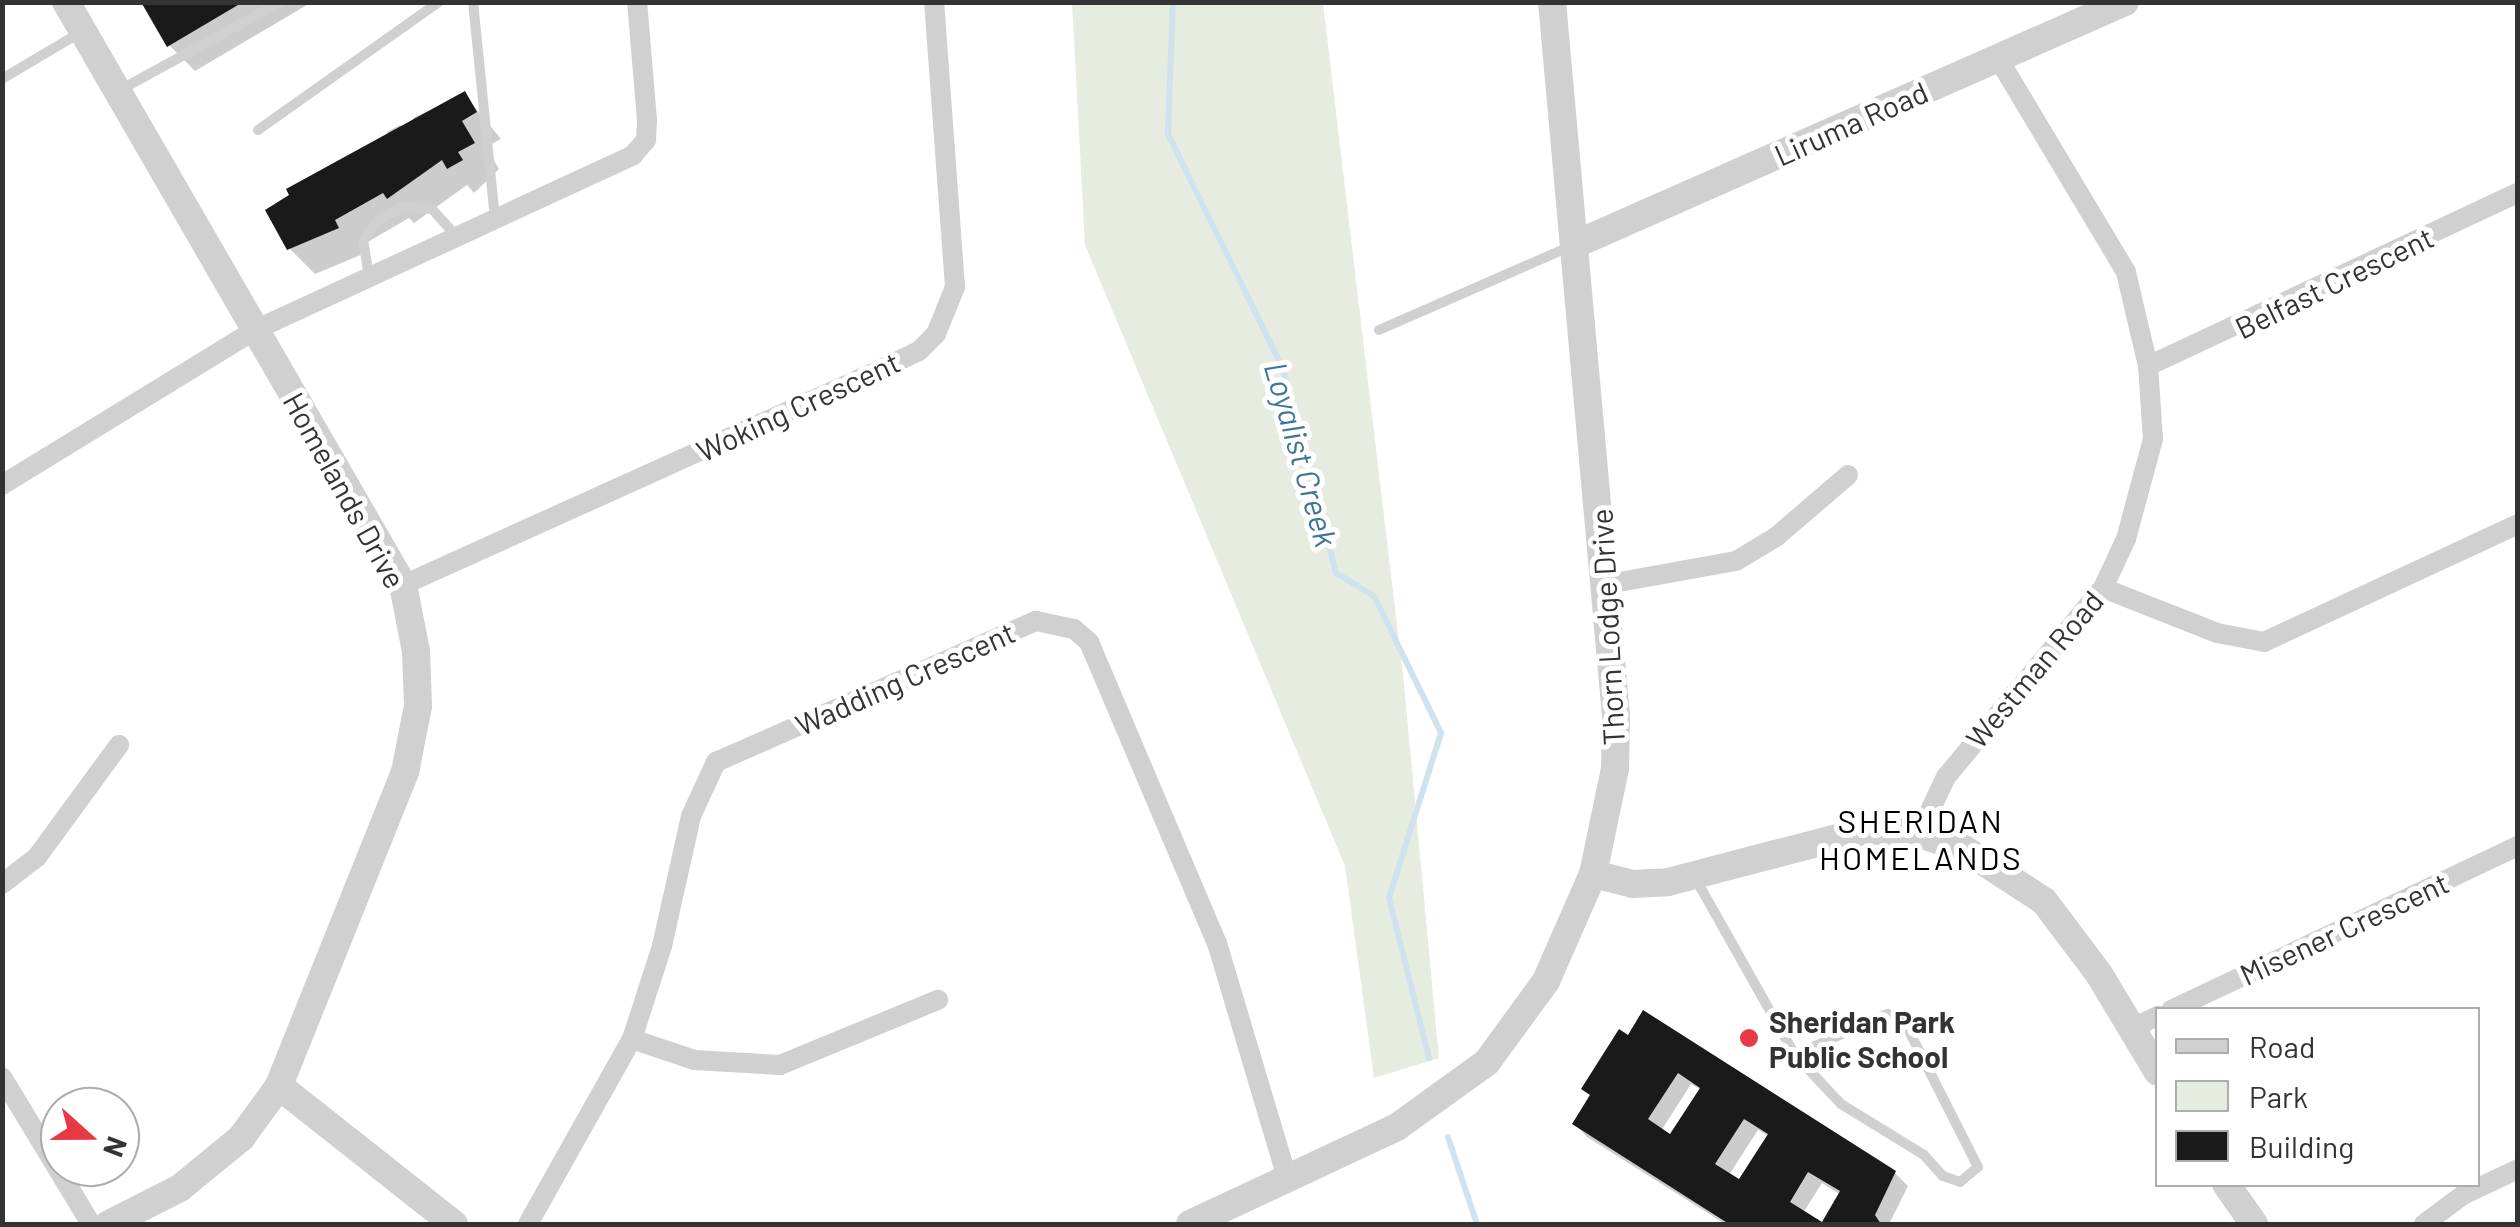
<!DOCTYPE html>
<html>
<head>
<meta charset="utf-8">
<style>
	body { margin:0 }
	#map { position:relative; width:2520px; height:1227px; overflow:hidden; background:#fff; font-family:Barlow,sans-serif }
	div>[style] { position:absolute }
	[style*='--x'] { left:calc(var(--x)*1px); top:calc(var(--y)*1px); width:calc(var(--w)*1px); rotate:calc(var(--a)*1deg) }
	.green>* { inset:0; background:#e6ecdf }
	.shadow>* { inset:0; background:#0003 }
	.stream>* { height:6px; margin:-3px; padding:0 3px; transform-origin:3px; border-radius:3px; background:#cfe2ee }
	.building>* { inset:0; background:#1a1a1a }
	.service>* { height:10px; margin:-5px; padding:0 5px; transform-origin:5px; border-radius:5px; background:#d0d0d0 }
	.minor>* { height:20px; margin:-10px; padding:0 10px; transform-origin:10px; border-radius:10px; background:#d0d0d0 }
	.tertiary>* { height:28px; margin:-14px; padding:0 14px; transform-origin:14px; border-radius:14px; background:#d0d0d0 }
	.dots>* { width:28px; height:28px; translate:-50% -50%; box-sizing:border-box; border:5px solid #fff; border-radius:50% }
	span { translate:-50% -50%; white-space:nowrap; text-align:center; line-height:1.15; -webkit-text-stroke:10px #fff; paint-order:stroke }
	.street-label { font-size:30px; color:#333 }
	.poi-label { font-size:30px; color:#333; font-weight:700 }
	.left { translate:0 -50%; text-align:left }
	.water-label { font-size:32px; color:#3f7597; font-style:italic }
	.neighbourhood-label { font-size:32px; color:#000; letter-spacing:2.5px }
	.frame { position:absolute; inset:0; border:5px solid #333; pointer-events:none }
	.legend { position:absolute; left:2155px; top:1007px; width:325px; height:180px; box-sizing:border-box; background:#fff; border:2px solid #adadad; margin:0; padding:12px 18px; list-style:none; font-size:30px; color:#333 }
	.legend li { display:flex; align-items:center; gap:20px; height:50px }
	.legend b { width:50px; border:2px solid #adadad }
	.north { position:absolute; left:40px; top:1087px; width:100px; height:100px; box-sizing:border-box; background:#fff; border:2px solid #adadad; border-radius:50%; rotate:111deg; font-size:28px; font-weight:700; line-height:40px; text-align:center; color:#333 }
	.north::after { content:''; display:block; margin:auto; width:35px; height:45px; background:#e63946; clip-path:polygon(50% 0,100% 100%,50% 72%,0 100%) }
</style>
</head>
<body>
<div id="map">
	<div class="green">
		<div style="clip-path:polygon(1072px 3px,1323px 3px,1404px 684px,1439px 1058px,1374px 1078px,1345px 866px,1085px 245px)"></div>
	</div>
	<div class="shadow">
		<div style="clip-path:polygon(148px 2px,312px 2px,195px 71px,169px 45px)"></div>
		<div style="clip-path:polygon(464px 94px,501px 139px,486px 147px,499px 169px,474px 193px,467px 185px,414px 223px,409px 218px,359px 247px,363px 254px,315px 274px,289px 248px,391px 139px,387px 132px,400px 125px,405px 130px,416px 124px,413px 118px)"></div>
		<div style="clip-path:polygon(evenodd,1620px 1032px,1895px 1173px,1908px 1186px,1889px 1224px,1823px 1224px,1841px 1195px,1822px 1183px,1803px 1213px,1822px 1224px,1725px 1224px,1587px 1137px,1575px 1124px,1620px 1032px,1691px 1084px,1701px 1090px,1670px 1137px,1661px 1131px,1691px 1084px,1620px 1032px,1758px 1130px,1769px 1137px,1740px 1183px,1729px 1175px,1758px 1130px)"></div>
	</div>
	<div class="stream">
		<div style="--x:1173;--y:2;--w:132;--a:92.2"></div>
		<div style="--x:1168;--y:134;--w:262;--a:63.9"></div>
		<div style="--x:1283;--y:369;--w:211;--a:75.4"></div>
		<div style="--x:1336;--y:573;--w:44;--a:31.2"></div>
		<div style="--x:1374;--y:596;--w:153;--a:63.9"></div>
		<div style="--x:1441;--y:733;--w:173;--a:107.5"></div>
		<div style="--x:1389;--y:898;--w:165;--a:76"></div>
		<div style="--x:1448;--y:1137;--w:92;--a:71.6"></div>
	</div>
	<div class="building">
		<div style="clip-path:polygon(141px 2px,243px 2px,167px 47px)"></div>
		<div style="clip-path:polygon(465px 91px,477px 112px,462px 121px,475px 143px,458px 152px,463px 160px,447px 169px,442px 160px,387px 199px,383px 193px,335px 220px,339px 228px,287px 250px,265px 210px,289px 195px,286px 189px)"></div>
		<div style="clip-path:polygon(evenodd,1643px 1010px,1896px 1171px,1875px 1215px,1881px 1224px,1729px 1224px,1572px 1124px,1590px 1095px,1581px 1089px,1619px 1029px,1628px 1035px,1643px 1010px,1678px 1073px,1700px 1088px,1670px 1134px,1648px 1119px,1678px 1073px,1643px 1010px,1744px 1119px,1768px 1134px,1739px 1179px,1715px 1164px,1744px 1119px,1643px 1010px,1808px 1172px,1840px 1191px,1822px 1222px,1790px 1202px,1808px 1172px)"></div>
	</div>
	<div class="service">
		<div style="--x:473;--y:2;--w:217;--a:84.2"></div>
		<div style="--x:2;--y:79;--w:92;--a:-30.7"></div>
		<div style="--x:120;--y:90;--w:183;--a:-28.7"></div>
		<div style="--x:258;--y:130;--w:222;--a:-35.3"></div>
		<div style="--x:369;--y:277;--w:36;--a:-99"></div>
		<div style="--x:363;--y:241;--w:26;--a:-54"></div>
		<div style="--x:378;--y:220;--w:27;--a:-28"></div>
		<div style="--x:402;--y:207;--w:30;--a:4"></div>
		<div style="--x:432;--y:209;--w:36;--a:48"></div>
		<div style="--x:1379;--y:330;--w:210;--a:-23.6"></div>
		<div style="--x:1694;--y:876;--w:206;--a:60.6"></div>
		<div style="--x:1795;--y:1055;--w:67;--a:46.8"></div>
		<div style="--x:1841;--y:1104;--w:97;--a:31.6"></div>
		<div style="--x:1924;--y:1155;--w:28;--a:48"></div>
		<div style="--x:1943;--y:1176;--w:18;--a:19"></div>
		<div style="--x:1960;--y:1182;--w:23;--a:-40"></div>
		<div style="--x:1978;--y:1167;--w:168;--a:-116.9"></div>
		<div style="--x:1902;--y:1017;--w:15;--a:-169"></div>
		<div style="--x:1887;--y:1014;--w:101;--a:156"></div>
	</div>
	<div class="minor">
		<div style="--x:2148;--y:366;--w:408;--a:-25.1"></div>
		<div style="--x:2;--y:485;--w:297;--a:-31.5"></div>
		<div style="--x:255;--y:330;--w:417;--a:-24.8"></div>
		<div style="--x:633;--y:155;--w:20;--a:-49"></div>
		<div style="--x:646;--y:140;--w:20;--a:-87"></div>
		<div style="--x:647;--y:120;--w:118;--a:-94.8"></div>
		<div style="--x:1608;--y:584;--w:130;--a:-10.2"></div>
		<div style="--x:1736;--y:561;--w:47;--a:-31"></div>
		<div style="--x:1776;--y:537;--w:95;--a:-40.7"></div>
		<div style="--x:403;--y:585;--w:520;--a:-24.3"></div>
		<div style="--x:877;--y:371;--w:47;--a:-25.5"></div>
		<div style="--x:919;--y:351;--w:24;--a:-45"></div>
		<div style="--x:936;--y:334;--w:51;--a:-68"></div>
		<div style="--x:955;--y:287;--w:286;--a:-94.2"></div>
		<div style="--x:2103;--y:588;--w:123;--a:21.5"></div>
		<div style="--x:2217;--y:633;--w:48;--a:10.8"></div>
		<div style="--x:2264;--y:642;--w:280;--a:-24.9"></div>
		<div style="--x:1919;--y:834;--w:63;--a:-64.7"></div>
		<div style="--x:1946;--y:777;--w:246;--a:-50.3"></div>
		<div style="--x:2103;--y:588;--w:54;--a:-64.9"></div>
		<div style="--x:2126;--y:539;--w:104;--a:-74.9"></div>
		<div style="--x:2153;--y:439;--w:73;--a:-93.9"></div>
		<div style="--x:2148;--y:366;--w:97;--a:-103.2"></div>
		<div style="--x:2126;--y:272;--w:249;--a:-120.9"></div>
		<div style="--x:2;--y:884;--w:44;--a:-37.6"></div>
		<div style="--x:37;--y:857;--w:139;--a:-53.8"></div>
		<div style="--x:2171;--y:1010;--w:384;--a:-25.3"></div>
		<div style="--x:2132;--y:1028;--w:29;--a:-25"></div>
		<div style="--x:632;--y:1039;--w:65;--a:18.7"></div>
		<div style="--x:694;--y:1060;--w:86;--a:3.3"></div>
		<div style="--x:780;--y:1065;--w:171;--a:-22.4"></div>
		<div style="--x:2;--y:1077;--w:172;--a:58.8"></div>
		<div style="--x:528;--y:1224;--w:212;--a:-60.7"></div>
		<div style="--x:632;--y:1039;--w:98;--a:-72.1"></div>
		<div style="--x:662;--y:946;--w:133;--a:-77.4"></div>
		<div style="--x:691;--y:816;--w:60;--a:-65.2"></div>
		<div style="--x:716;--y:762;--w:350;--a:-23.8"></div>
		<div style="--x:1036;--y:621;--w:39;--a:12"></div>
		<div style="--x:1074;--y:629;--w:20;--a:41"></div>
		<div style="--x:1089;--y:642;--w:327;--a:67"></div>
		<div style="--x:1217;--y:943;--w:241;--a:73.4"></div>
		<div style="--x:2424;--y:1224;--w:49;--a:-36.6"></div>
		<div style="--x:2463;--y:1195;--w:61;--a:-25.3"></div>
	</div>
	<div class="tertiary">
		<div style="--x:66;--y:2;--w:673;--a:59.97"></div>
		<div style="--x:403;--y:585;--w:67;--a:78.9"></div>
		<div style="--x:416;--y:651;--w:55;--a:87.9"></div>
		<div style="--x:418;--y:706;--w:67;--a:101.1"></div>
		<div style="--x:405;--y:772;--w:338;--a:111.9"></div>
		<div style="--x:279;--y:1086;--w:64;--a:126.2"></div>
		<div style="--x:241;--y:1138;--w:79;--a:140.7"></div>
		<div style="--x:180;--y:1188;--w:80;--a:153.1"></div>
		<div style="--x:1576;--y:244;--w:600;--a:-23.79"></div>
		<div style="--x:1593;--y:874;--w:41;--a:14"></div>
		<div style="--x:1633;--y:884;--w:35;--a:-3"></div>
		<div style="--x:1668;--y:882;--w:206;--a:-14.6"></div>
		<div style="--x:1867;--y:830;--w:52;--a:4.4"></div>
		<div style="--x:1919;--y:834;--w:47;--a:18.4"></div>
		<div style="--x:1964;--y:849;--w:95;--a:33"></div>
		<div style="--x:2044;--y:901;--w:91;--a:53"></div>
		<div style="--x:2099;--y:974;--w:114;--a:59"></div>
		<div style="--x:279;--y:1086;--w:223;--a:38.3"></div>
		<div style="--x:2226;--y:1184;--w:49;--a:55"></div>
		<div style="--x:1190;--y:1224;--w:229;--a:-25.1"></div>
		<div style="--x:1397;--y:1127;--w:111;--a:-35.8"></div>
		<div style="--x:1487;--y:1062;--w:100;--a:-53.9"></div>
		<div style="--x:1546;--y:981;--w:117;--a:-66.3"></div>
		<div style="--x:1593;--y:874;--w:107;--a:-78.2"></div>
		<div style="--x:1615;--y:769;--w:53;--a:-88.9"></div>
		<div style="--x:1616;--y:716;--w:717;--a:-95.12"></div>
	</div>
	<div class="dots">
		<div style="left:1749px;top:1038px;background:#e63946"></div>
	</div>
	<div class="street-label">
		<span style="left:1851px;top:123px;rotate:-24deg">Liruma Road</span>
		<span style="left:2334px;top:282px;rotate:-26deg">Belfast Crescent</span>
		<span style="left:798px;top:406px;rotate:-25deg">Woking Crescent</span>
		<span style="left:345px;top:490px;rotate:61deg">Homelands Drive</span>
		<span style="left:1607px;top:627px;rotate:-93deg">Thorn Lodge Drive</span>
		<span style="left:2034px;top:669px;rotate:-50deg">Westman Road</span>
		<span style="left:905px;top:678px;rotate:-24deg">Wadding Crescent</span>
		<span style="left:2344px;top:928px;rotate:-25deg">Misener Crescent</span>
	</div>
	<div class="poi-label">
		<span class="left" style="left:1769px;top:1038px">Sheridan Park<br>Public School</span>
	</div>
	<div class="water-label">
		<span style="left:1302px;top:454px;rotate:74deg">Loyalist Creek</span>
	</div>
	<div class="neighbourhood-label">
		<span style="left:1921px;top:839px">SHERIDAN<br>HOMELANDS</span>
	</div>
	<div class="frame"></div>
	<ul class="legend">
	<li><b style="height:12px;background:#d0d0d0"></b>Road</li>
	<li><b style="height:28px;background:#e6ecdf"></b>Park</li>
	<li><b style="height:28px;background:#1a1a1a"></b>Building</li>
	</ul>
	<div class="north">N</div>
</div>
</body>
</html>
